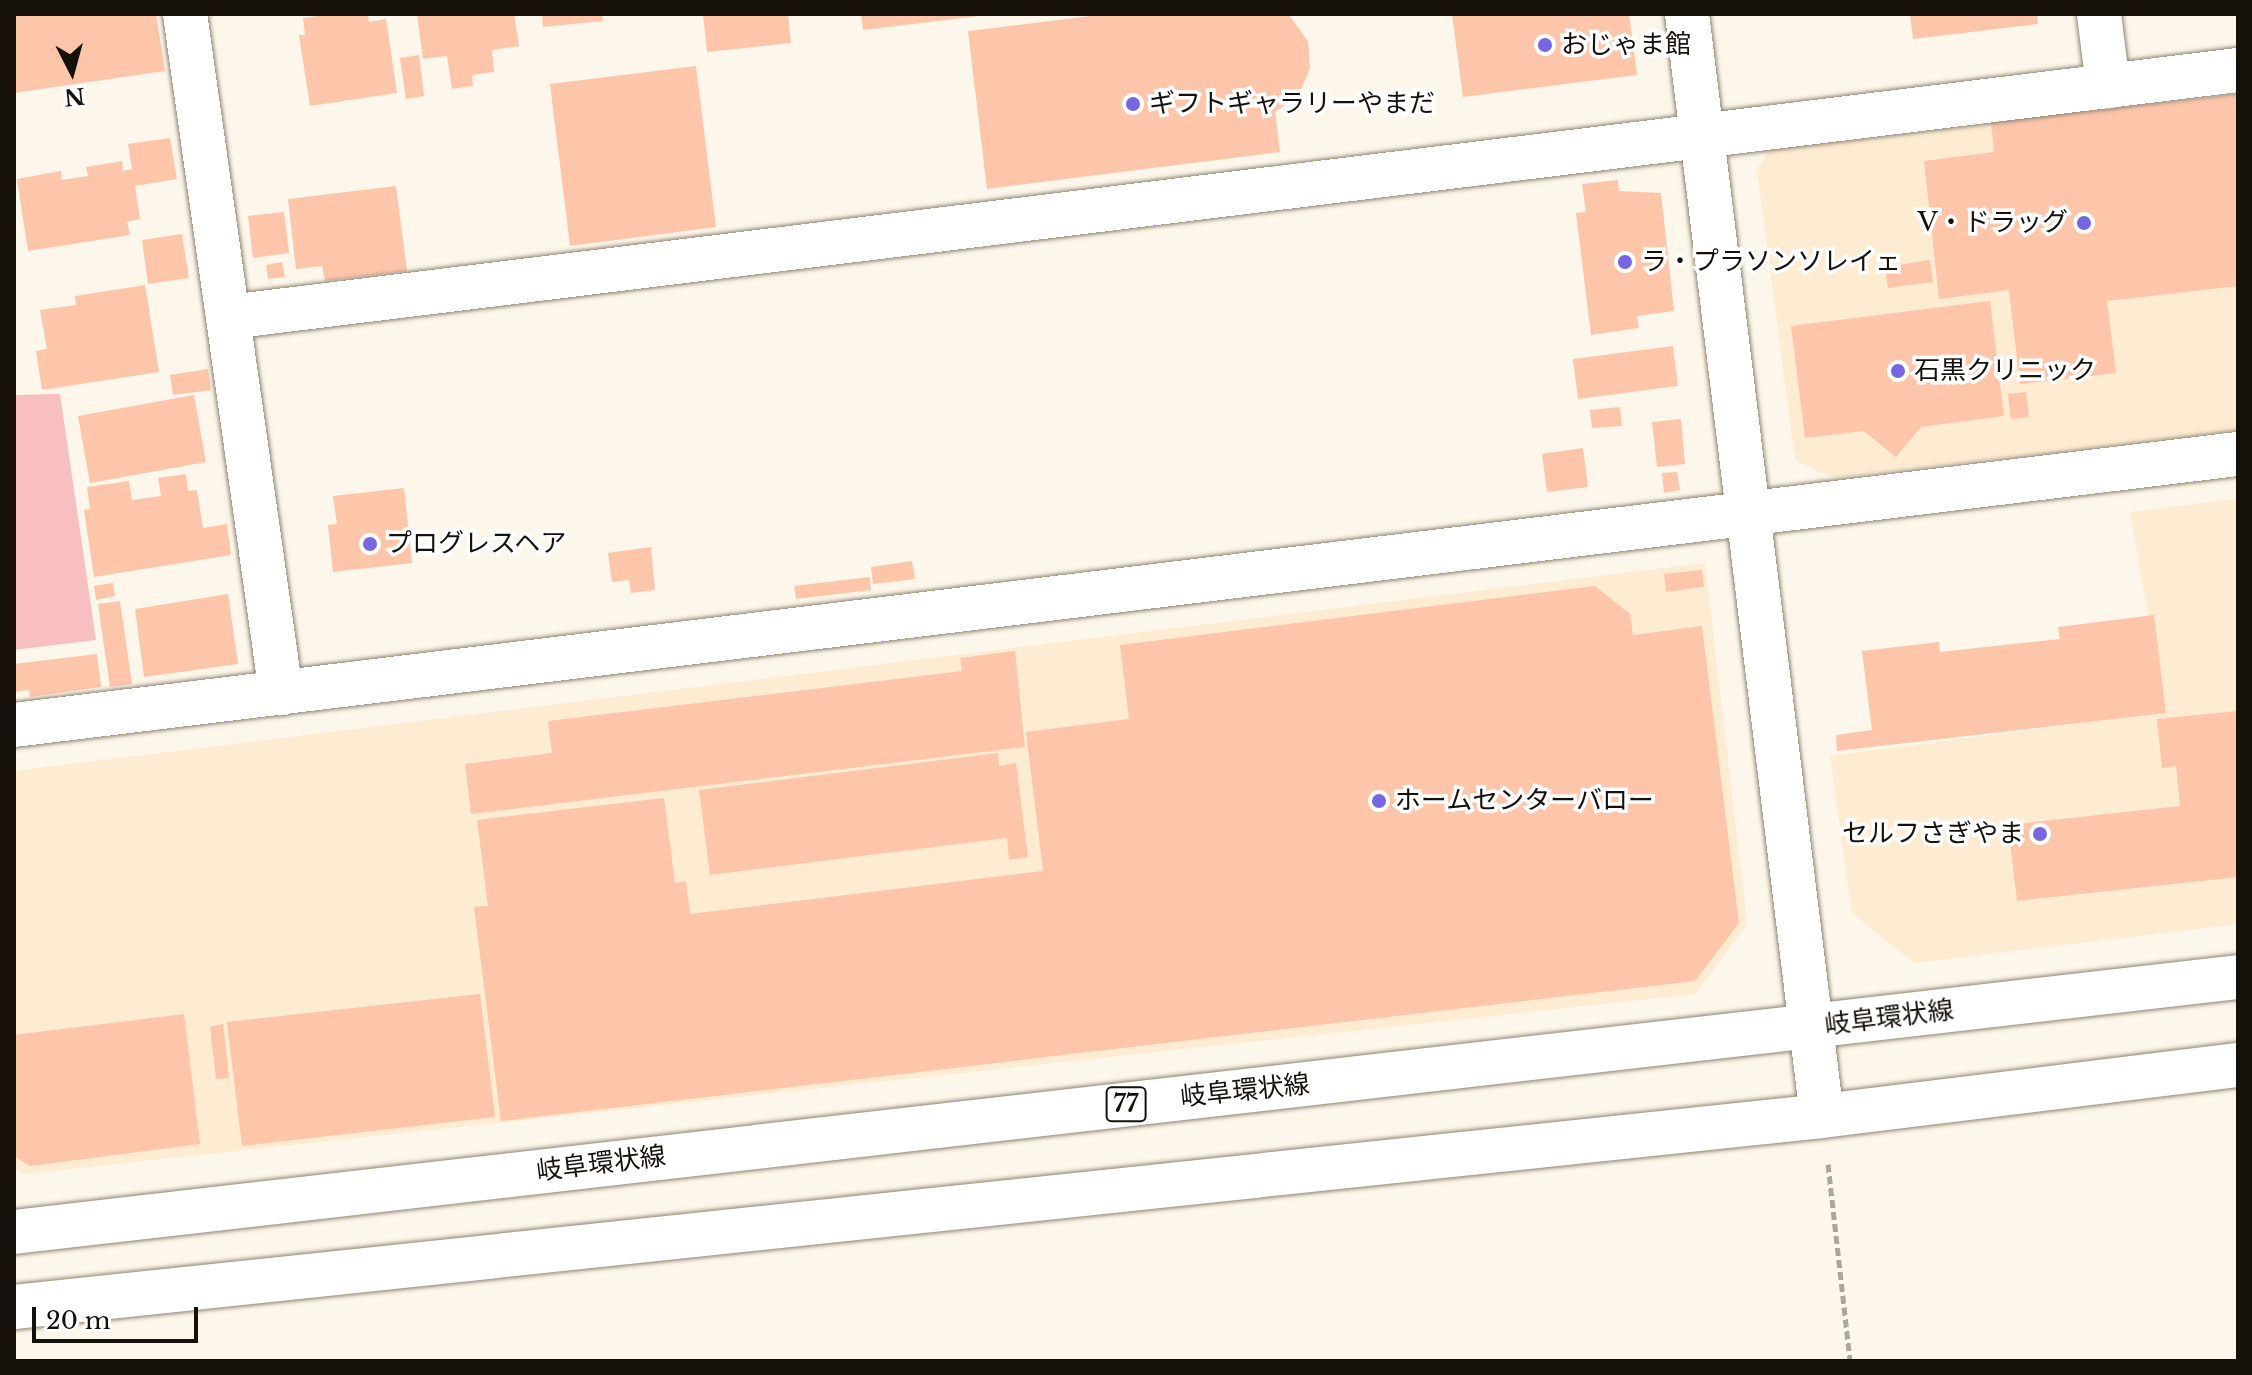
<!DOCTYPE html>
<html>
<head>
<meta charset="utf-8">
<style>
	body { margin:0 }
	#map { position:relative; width:2252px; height:1375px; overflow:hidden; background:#fdf6ea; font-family:"Libre Baskerville","Noto Sans JP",serif }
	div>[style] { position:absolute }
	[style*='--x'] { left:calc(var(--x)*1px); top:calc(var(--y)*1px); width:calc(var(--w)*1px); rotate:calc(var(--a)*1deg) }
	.built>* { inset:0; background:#fdebd2 }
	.green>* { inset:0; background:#f8bfc1 }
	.building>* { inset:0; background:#fdc5aa }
	.path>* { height:5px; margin-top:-2.5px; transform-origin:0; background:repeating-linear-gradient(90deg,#aba59b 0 8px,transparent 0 12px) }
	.roads { filter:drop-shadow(0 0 2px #8f8473) drop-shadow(0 0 2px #8f8473) }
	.minor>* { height:44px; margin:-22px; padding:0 22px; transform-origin:22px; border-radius:22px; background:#fff }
	.tertiary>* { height:44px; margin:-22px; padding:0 22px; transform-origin:22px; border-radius:22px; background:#fff }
	.primary>* { height:44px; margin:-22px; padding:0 22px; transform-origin:22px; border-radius:22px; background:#fff }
	.dots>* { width:22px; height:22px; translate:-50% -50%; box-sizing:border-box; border:4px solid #fff; border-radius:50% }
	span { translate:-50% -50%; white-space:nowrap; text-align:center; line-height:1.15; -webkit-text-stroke:7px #fff; paint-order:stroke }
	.shield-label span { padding:2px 6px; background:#fff; border:2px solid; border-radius:6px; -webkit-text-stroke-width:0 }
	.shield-label { font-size:24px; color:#15110a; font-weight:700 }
	.poi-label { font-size:26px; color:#15110a }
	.left { translate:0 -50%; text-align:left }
	.right { translate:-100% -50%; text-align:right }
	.street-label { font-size:26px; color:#15110a }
	.frame { position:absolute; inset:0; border:16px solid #15110a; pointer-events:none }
	.north { position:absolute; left:32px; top:32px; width:80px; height:80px; -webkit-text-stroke:6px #fff; paint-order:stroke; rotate:174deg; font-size:22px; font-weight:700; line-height:32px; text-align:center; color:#15110a }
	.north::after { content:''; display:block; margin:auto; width:28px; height:36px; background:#15110a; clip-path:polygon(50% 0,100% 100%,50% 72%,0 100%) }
	.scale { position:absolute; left:32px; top:1307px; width:166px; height:36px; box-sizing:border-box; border:4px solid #15110a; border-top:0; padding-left:10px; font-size:24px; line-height:28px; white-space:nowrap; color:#15110a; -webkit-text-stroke:6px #fff; paint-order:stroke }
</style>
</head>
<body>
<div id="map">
	<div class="built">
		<div style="clip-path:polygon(2238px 96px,2238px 430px,1833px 478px,1795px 460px,1757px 169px,1770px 150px)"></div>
		<div style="clip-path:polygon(2238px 499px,2238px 924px,1914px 963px,1852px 913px,1830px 756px,2165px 712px,2130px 512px)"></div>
		<div style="clip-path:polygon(1705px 563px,1747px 924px,1696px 994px,22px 1174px,14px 1169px,14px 771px)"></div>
	</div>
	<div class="green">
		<div style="clip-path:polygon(60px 394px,96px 640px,14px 650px,14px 395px)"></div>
	</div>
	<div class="building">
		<div style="clip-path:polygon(14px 14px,156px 14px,165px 71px,14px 93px)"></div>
		<div style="clip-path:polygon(333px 14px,368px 14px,369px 22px,386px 19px,397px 93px,310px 106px,299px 35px,305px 35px,303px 18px)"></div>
		<div style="clip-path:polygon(417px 14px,514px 14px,519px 46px,492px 50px,494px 72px,472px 75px,473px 86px,452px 89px,447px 56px,423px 59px)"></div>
		<div style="clip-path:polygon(542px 14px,602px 14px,603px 21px,543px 27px)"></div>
		<div style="clip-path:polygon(703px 14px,788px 14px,791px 43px,707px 52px)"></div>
		<div style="clip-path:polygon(861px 14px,979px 14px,979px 16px,863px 30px)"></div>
		<div style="clip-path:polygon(1107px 14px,1288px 14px,1308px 41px,1310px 68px,1299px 95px,1275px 112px,1280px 152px,987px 189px,968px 31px)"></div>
		<div style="clip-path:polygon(1452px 14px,1629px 14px,1637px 75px,1463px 97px)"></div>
		<div style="clip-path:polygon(1910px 14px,2037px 14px,2038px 24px,1913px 39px)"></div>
		<div style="clip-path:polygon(419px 55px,424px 96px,406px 99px,400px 58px)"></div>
		<div style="clip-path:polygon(696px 66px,716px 227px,570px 246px,550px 84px)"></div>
		<div style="clip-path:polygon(2238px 94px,2238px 286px,2107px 301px,2116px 373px,2020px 384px,2009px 290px,1939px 299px,1924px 161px,1994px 152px,1991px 122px)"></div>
		<div style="clip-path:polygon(170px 138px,177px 179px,135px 186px,140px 219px,127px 222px,130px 235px,28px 251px,17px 179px,61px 171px,62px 180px,88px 176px,86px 167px,122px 161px,123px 171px,132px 169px,128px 144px)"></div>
		<div style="clip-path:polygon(1618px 180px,1619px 191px,1661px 193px,1674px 311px,1637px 316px,1639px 328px,1591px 335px,1576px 213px,1586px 212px,1582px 184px)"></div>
		<div style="clip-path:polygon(396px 186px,407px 271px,325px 281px,322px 266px,296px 269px,288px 199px)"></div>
		<div style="clip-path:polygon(284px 212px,289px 253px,253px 258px,248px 216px)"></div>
		<div style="clip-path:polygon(182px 234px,189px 278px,148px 284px,142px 240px)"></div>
		<div style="clip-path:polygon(1930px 260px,1933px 282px,1888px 288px,1885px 267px)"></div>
		<div style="clip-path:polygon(282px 262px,285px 277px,268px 279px,266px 265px)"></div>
		<div style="clip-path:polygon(145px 285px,159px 372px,42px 390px,36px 351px,47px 349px,40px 310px,76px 305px,75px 296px)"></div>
		<div style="clip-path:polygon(1990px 301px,2004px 416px,1921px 427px,1896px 457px,1864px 431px,1805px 438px,1791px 326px)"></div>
		<div style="clip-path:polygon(1673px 346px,1678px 386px,1578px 399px,1573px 359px)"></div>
		<div style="clip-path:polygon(208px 369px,211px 390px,173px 395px,170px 375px)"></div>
		<div style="clip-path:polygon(2026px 392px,2029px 417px,2011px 419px,2008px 394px)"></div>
		<div style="clip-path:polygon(194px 395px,206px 462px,90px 483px,78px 416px)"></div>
		<div style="clip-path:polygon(1620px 407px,1622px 426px,1592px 428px,1590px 410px)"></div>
		<div style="clip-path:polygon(1681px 419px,1685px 464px,1657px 467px,1652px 422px)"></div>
		<div style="clip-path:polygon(1583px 448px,1588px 487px,1547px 492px,1542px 454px)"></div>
		<div style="clip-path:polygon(1677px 472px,1680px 490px,1664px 493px,1662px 473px)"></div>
		<div style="clip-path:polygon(186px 474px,188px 491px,197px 490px,203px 528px,227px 524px,231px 555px,94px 577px,84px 510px,90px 509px,87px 487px,129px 481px,132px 500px,161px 496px,158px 478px)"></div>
		<div style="clip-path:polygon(404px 488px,412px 563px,333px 572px,328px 525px,337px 524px,333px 496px)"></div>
		<div style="clip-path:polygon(651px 547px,655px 590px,631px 593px,629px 580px,612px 582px,608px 553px)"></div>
		<div style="clip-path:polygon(912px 561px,915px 579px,873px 584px,871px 567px)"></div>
		<div style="clip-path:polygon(1702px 570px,1704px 587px,1666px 592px,1664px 574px)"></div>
		<div style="clip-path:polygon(870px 577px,871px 590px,796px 599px,794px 586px)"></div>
		<div style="clip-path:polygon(113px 583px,115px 596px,96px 600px,94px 586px)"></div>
		<div style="clip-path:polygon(1595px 586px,1630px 614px,1633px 635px,1702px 626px,1739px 923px,1695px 981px,501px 1121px,474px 907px,488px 906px,477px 820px,664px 798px,675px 883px,686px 881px,690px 914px,1043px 871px,1026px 732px,1129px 719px,1120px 645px)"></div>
		<div style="clip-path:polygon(228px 594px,238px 664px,144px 677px,135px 609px)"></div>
		<div style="clip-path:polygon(120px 601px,132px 684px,110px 687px,98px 604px)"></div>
		<div style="clip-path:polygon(2154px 615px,2166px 713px,1837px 751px,1836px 735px,1872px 730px,1862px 651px,1939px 642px,1940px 652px,2060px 639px,2058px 627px)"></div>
		<div style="clip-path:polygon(1015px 651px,1025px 747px,471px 814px,465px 764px,552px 753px,548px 721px,962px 671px,960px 658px)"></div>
		<div style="clip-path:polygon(97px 654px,101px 687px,30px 697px,29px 690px,14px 692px,14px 664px)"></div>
		<div style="clip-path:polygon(2238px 711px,2238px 877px,2017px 901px,2008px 825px,2180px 806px,2176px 766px,2162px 768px,2157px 719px)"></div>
		<div style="clip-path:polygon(998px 753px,999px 766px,1016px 763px,1028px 857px,1009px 860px,1007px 838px,710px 875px,699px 790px)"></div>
		<div style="clip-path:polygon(480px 994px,495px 1117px,242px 1146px,227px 1022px)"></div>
		<div style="clip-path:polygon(184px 1014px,200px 1144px,30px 1166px,14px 1156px,14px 1035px)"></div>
		<div style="clip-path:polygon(223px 1024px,229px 1078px,216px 1079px,210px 1027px)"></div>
	</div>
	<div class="path">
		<div style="--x:1828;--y:1164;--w:198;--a:83.6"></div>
	</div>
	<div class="roads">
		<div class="minor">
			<div style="--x:185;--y:14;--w:686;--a:81.95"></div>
			<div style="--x:2099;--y:14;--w:73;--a:82.9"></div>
			<div style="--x:229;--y:317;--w:2024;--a:-7.01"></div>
			<div style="--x:14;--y:725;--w:2240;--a:-6.95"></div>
		</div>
		<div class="tertiary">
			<div style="--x:1687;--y:14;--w:1110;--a:83.02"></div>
		</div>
		<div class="primary">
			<div style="--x:14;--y:1232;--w:2239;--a:-6.54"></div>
			<div style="--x:14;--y:1307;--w:1818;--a:-6.03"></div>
			<div style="--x:1822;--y:1116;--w:419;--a:-7"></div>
		</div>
	</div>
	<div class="dots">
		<div style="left:1545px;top:45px;background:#7666e1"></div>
		<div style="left:1133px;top:104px;background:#7666e1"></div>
		<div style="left:2084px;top:223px;background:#7666e1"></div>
		<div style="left:1625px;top:262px;background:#7666e1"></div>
		<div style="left:1898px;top:371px;background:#7666e1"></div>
		<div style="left:370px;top:544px;background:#7666e1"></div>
		<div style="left:1379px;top:801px;background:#7666e1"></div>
		<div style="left:2040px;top:834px;background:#7666e1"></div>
	</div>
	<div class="shield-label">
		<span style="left:1126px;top:1104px">77</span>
	</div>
	<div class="poi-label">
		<span class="left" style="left:1561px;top:45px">おじゃま館</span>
		<span class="left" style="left:1149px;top:104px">ギフトギャラリーやまだ</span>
		<span class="right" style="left:2068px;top:223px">V・ドラッグ</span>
		<span class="left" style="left:1641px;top:262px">ラ・プラソンソレイェ</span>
		<span class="left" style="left:1914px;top:371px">石黒クリニック</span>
		<span class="left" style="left:386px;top:544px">プログレスヘア</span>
		<span class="left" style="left:1395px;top:801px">ホームセンターバロー</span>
		<span class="right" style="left:2024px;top:834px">セルフさぎやま</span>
	</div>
	<div class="street-label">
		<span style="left:1889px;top:1018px;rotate:-7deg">岐阜環状線</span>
		<span style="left:1245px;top:1091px;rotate:-6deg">岐阜環状線</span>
		<span style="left:601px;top:1164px;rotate:-7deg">岐阜環状線</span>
	</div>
	<div class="frame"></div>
	<div class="north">N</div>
	<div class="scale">20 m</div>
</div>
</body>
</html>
